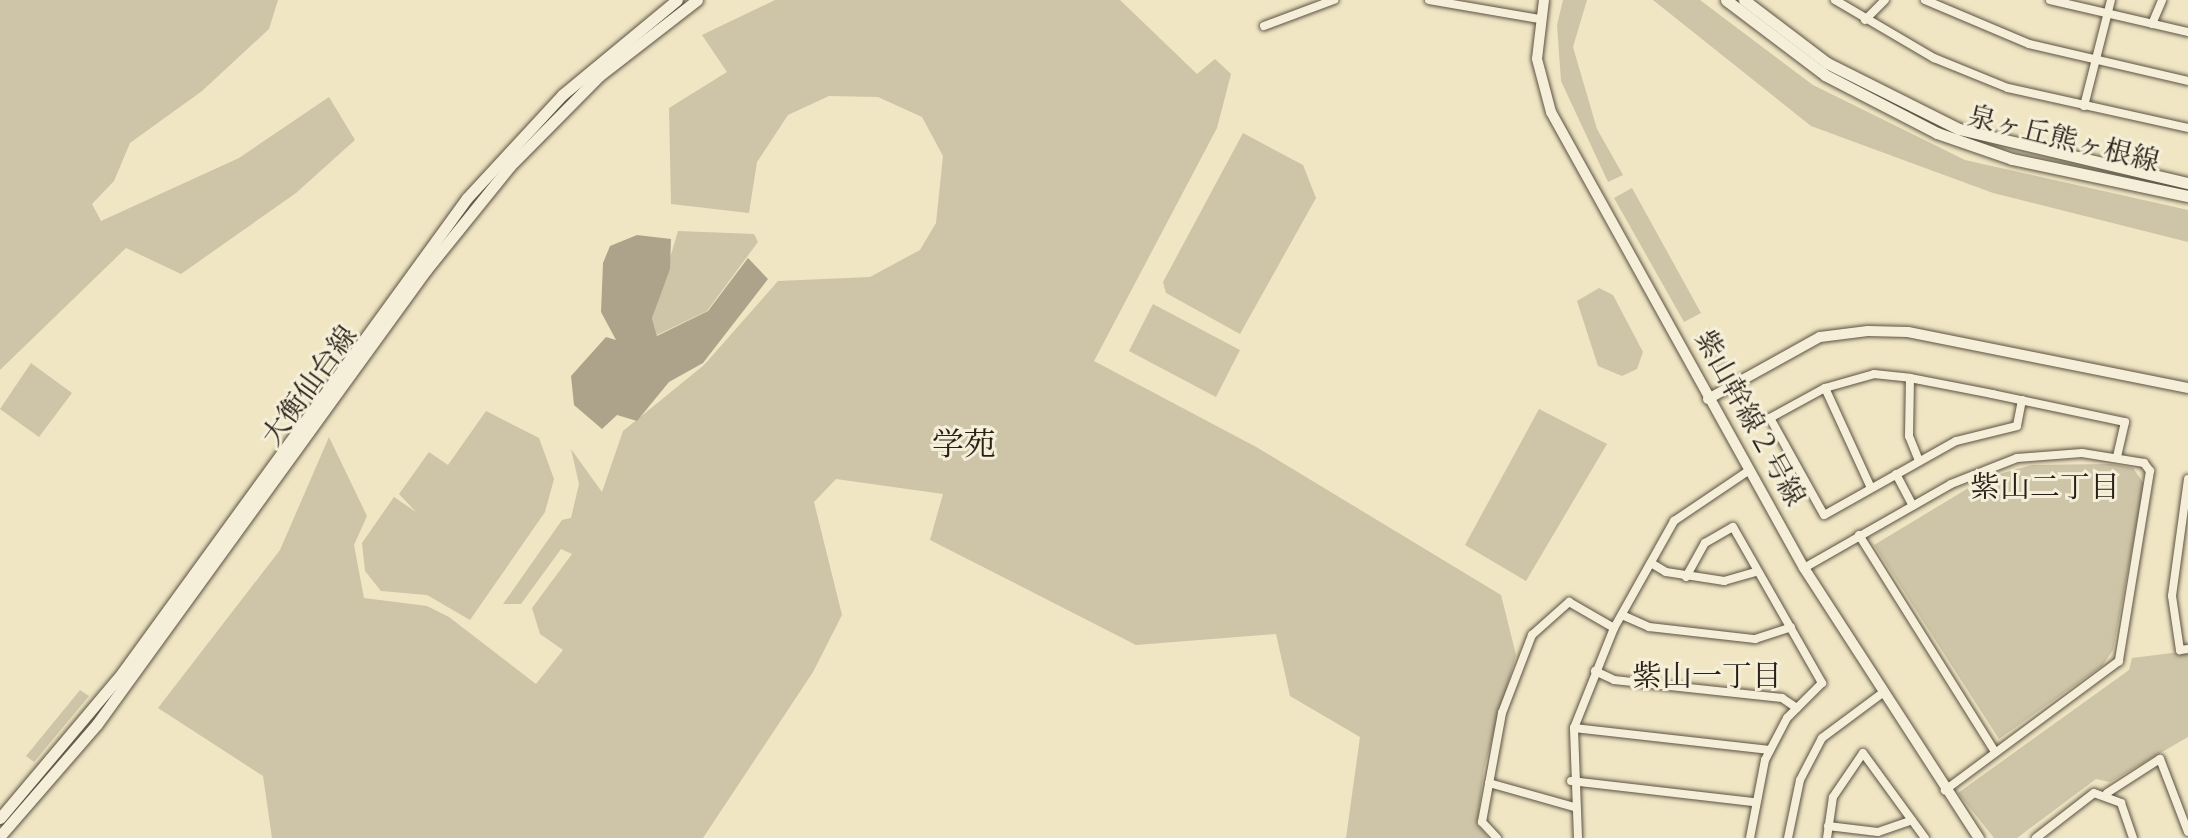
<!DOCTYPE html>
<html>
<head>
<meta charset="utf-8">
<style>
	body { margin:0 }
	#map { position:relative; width:2188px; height:838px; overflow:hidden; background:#f0e6c4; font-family:Vollkorn,"Noto Serif JP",serif }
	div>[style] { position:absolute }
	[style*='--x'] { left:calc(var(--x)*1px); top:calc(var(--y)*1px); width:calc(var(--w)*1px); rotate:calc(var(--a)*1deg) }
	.green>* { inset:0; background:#cec4a7 }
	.water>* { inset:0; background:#ada38a }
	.roads { filter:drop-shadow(0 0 2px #5c5243) drop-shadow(0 0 2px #5c5243) }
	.minor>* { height:8px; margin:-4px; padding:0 4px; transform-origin:4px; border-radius:4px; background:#f5efd9 }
	.tertiary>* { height:10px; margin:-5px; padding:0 5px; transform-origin:5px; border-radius:5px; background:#f5efd9 }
	.secondary>* { height:11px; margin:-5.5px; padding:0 5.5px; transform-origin:5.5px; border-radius:5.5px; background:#f5efd9 }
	span { translate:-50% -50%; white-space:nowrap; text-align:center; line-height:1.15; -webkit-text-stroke:6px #f5efd9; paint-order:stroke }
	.street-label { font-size:28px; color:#2a2018 }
	.neighbourhood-label { font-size:30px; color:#2a2018 }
	.quarter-label { font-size:32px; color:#2a2018 }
</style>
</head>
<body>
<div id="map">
	<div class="green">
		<div style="clip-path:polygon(0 0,278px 0,269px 29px,202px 91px,130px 143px,114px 181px,92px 204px,101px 221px,239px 158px,329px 97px,355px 140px,296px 193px,181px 274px,126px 248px,0 370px)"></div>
		<div style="clip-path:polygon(775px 0,1120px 0,1197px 74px,1215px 59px,1231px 74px,1217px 128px,1094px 361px,1258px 448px,1501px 595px,1516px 655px,1484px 768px,1477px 825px,1489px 838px,1346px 838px,1360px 737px,1290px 696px,1276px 634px,1136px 645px,930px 540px,943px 494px,836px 479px,814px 502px,842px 615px,813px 672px,703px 838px,272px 838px,263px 776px,158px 708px,280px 550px,329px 437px,367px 516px,354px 545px,364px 598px,427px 606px,449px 617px,536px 684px,563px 650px,540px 634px,532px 608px,572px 554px,561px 549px,521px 604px,503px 604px,562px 520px,571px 518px,579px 484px,571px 449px,602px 492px,623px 431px,704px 365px,778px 281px,870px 277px,920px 250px,936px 223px,943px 156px,922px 117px,878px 97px,829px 96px,788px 115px,757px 162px,749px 213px,671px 204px,669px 108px,727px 72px,702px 35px)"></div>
		<div style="clip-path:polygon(1563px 0,1587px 0,1573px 47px,1597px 129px,1623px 175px,1608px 182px,1561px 81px,1557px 25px)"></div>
		<div style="clip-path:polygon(1653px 0,1700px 0,1813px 85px,1965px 160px,2188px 210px,2188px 242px,1993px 193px,1811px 126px)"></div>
		<div style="clip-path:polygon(1243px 133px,1303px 165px,1316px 198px,1240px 334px,1166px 293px,1163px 282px)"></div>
		<div style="clip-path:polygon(1632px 188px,1701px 313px,1684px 322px,1614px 198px)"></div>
		<div style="clip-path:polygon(678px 231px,754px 234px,758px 242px,707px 311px,657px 335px,652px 318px)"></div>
		<div style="clip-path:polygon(1599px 288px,1613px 295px,1643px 352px,1637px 369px,1622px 376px,1598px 366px,1577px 301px)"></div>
		<div style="clip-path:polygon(1153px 304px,1240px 350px,1216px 397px,1129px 351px)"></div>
		<div style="clip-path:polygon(1709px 327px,1730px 362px,1714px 371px,1694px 337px)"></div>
		<div style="clip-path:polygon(31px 363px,72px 393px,39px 437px,0 409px)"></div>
		<div style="clip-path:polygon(1539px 409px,1607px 444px,1526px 581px,1465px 545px)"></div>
		<div style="clip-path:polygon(486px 411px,539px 438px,554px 479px,545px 512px,470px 620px,427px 595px,381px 591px,365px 571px,362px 543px,394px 497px,416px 512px,399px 494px,429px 452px,448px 465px)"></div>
		<div style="clip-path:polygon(2111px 464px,2133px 468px,2144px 484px,2113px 650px,2102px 666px,1999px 739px,1874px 545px,1985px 478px,2032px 465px)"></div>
		<div style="clip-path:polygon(2188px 651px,2188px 737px,2110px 782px,2096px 779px,2017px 838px,1994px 838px,1958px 793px,2129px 670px,2132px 658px)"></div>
		<div style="clip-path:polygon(80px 690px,89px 696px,34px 762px,26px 756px)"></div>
	</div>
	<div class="water">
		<div style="clip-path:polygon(637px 235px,671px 239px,670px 269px,652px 318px,657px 336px,708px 311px,748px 258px,768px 279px,703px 363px,669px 382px,637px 421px,617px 415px,602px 429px,574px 405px,571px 376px,606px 337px,616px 340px,601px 312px,603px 263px,610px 246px)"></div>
	</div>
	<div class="roads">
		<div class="minor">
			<div style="--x:1429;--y:0;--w:112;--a:9.8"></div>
			<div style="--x:1835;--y:0;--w:115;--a:30.4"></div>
			<div style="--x:1934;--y:58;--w:80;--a:22.1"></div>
			<div style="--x:2008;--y:88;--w:184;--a:12.5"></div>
			<div style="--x:1925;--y:0;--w:113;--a:22.9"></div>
			<div style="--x:2029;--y:44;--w:163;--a:13.1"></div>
			<div style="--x:2050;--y:0;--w:142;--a:13.1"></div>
			<div style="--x:1865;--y:20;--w:28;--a:-45"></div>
			<div style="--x:2152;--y:24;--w:26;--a:-67"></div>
			<div style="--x:1264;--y:26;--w:75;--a:-20.4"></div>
			<div style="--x:2084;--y:106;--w:109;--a:-75.7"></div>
			<div style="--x:1910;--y:378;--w:58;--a:91"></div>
			<div style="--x:1909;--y:436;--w:27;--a:68"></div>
			<div style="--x:1825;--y:388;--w:110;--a:65.3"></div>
			<div style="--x:2022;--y:400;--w:26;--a:101"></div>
			<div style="--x:2017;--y:426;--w:63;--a:166.2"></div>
			<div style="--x:1956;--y:441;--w:151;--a:150.7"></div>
			<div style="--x:1824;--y:515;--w:111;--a:-119.1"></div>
			<div style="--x:1770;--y:418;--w:63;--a:-28.6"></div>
			<div style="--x:1825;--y:388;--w:51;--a:-15.9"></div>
			<div style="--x:1874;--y:374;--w:36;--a:6"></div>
			<div style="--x:1910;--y:378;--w:84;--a:11"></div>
			<div style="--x:1992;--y:394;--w:136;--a:11.9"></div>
			<div style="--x:2125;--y:422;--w:35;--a:103"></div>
			<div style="--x:1896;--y:474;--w:36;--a:62"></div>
			<div style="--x:2188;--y:479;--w:118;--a:97.8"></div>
			<div style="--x:2172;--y:596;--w:55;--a:81.6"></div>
			<div style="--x:2180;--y:650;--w:8;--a:-7"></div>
			<div style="--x:1859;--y:535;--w:256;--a:57.9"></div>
			<div style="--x:1651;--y:563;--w:17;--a:31"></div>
			<div style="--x:1666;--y:572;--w:59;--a:8.8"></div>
			<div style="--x:1724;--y:581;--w:35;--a:-16"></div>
			<div style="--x:1804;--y:568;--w:169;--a:-29.7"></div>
			<div style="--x:1951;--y:484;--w:71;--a:-21.5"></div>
			<div style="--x:2017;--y:458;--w:65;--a:-4.4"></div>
			<div style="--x:2082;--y:453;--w:63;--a:9.2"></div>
			<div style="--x:2144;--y:463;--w:10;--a:53"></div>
			<div style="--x:2150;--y:471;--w:193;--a:99.3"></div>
			<div style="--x:2119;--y:661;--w:217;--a:143.4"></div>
			<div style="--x:1686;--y:577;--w:39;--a:-61"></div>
			<div style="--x:1705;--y:543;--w:32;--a:-30"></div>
			<div style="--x:1733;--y:527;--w:180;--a:60.3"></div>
			<div style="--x:1822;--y:683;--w:49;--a:135"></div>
			<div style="--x:1787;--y:718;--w:47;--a:117.6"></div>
			<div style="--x:1765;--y:760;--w:79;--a:100.9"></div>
			<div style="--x:1622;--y:615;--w:30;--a:24"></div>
			<div style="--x:1649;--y:627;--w:107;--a:6.5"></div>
			<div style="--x:1755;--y:639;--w:38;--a:-18"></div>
			<div style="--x:1595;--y:671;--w:21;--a:25"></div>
			<div style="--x:1614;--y:680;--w:169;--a:6.1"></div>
			<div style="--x:1782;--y:698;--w:18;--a:34"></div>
			<div style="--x:1574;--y:728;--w:197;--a:6.4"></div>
			<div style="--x:1571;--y:781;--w:183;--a:6.6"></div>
			<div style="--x:1489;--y:783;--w:88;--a:15.8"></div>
			<div style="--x:2107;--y:793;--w:63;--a:-32.7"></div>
			<div style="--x:2160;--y:759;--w:78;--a:69"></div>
			<div style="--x:1828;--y:826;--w:50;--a:6.8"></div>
			<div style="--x:1878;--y:832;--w:36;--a:-19"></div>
			<div style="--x:1497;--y:838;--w:22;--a:-133"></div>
			<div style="--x:1482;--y:822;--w:111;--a:-79.6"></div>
			<div style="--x:1502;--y:713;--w:84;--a:-69"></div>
			<div style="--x:1532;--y:635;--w:50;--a:-41.7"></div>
			<div style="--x:1569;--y:602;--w:52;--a:30"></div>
			<div style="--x:1578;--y:838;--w:110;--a:-92.1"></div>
			<div style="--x:1574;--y:728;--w:108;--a:-68.2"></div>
			<div style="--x:1614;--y:628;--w:123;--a:-60.7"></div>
			<div style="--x:1674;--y:521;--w:89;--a:-34"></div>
			<div style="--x:1788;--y:838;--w:59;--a:-78.3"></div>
			<div style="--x:1800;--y:780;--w:47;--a:-62.4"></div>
			<div style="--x:1822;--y:738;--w:72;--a:-36.6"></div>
			<div style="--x:1827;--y:838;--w:41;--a:-81.7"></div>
			<div style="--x:1833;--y:797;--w:53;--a:-55.7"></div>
			<div style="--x:1863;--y:753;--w:105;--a:53.9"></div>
			<div style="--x:2036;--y:838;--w:73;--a:-37.8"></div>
			<div style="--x:2094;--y:793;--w:29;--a:20"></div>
			<div style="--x:2121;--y:803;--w:37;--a:71"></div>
		</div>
		<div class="tertiary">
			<div style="--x:1544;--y:0;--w:59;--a:96.8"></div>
			<div style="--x:1537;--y:59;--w:55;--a:75.2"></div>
			<div style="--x:1551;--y:112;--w:521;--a:60.98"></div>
			<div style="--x:1804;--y:568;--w:322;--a:57.1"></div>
			<div style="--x:1708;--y:399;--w:128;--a:-29"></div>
			<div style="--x:1820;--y:337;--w:48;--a:-7.1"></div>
			<div style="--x:1868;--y:331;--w:40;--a:1.4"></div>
			<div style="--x:1908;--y:332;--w:286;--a:11.3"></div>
		</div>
		<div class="secondary">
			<div style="--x:1726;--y:0;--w:124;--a:37.1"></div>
			<div style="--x:1825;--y:75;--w:126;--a:27.4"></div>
			<div style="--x:1937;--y:133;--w:79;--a:19.1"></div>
			<div style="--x:2012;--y:159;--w:180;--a:11.9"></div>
			<div style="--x:1744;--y:0;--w:104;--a:37.2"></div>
			<div style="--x:1827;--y:63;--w:148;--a:26.6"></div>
			<div style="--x:1959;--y:129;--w:235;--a:13.3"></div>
			<div style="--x:0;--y:818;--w:189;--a:-49.9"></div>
			<div style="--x:122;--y:673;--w:587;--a:-54.01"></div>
			<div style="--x:467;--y:198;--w:140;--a:-47.3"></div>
			<div style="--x:562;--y:95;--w:149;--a:-39.6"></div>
			<div style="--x:0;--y:836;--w:148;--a:-49.1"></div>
			<div style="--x:97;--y:724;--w:561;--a:-54.07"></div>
			<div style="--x:426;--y:270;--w:134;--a:-51.1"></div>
			<div style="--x:510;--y:166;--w:127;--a:-45.3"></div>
			<div style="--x:599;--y:76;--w:124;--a:-37.8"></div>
		</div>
	</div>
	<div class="street-label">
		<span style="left:2063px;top:141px;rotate:14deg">泉ヶ丘熊ヶ根線</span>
		<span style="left:311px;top:387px;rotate:-54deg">大衡仙台線</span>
		<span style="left:1748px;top:419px;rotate:61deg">紫山幹線２号線</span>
	</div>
	<div class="neighbourhood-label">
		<span style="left:2045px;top:489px">紫山二丁目</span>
		<span style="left:1707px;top:678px">紫山一丁目</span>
	</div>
	<div class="quarter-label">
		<span style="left:964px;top:447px">学苑</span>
	</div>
</div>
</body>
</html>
